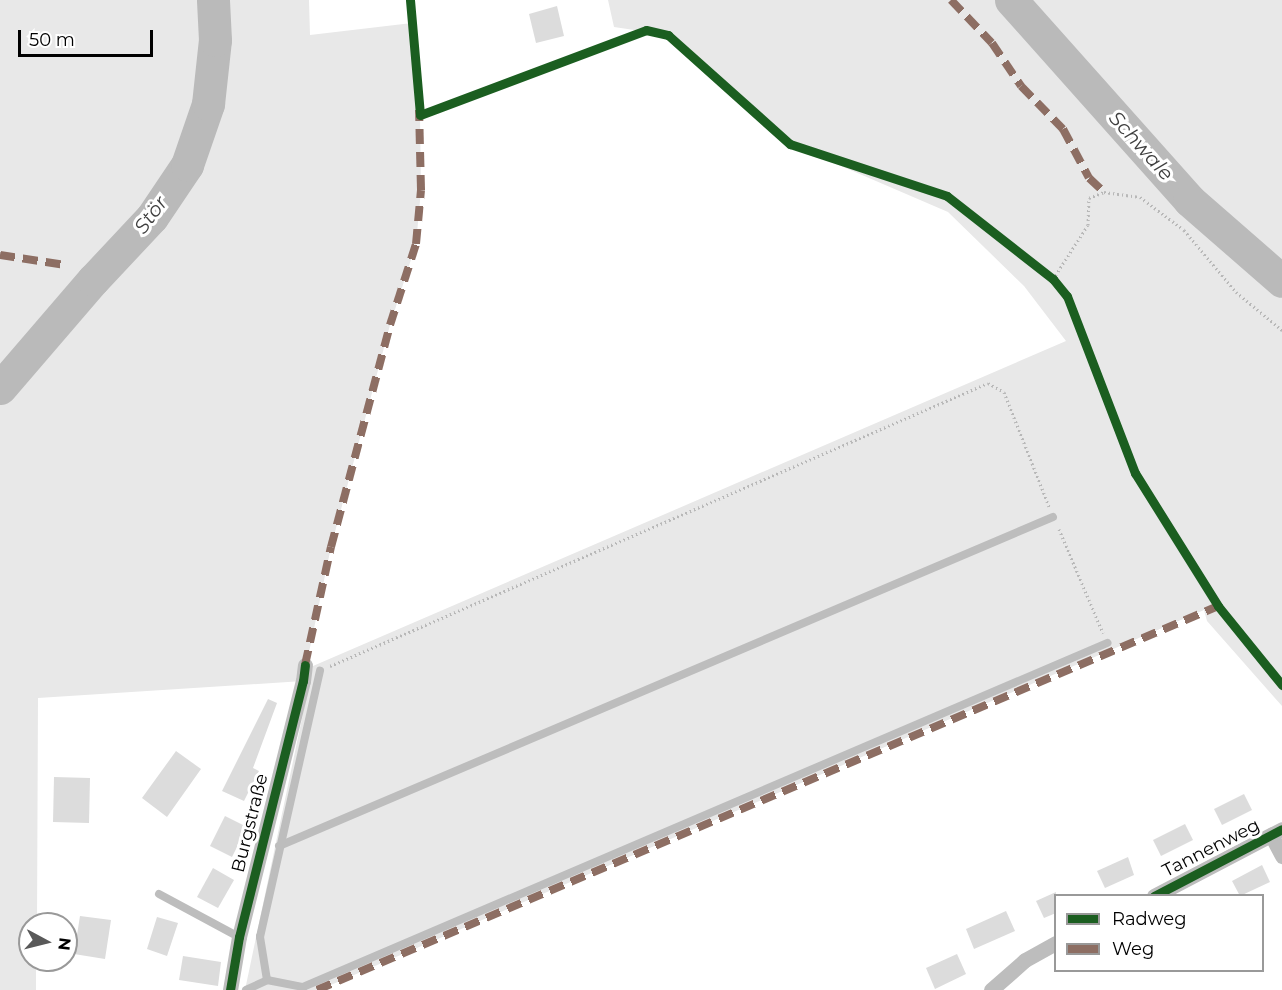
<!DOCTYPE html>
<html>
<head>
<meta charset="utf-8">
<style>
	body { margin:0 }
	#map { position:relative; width:1282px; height:990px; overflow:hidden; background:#fff; font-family:Montserrat,sans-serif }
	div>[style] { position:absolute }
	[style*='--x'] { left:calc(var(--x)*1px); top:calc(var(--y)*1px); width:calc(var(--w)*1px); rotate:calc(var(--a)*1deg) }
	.green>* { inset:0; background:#e8e8e8 }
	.river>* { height:33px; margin:-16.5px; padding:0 16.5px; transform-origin:16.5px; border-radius:16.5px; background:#bababa }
	.building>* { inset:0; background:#dcdcdc }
	.path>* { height:3px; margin-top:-1.5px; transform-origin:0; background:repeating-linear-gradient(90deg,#b8b8b8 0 1.5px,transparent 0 4.5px) }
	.service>* { height:8px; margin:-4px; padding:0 4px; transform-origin:4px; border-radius:4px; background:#bdbdbd }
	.minor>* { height:15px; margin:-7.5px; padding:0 7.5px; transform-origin:7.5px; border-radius:7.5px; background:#bdbdbd }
	.quiet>* { height:8px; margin-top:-4px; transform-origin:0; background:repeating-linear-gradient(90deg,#8d6e63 0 15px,transparent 0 23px) }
	.cycleway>* { height:9px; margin:-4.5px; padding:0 4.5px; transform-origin:4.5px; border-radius:4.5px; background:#1b5e20 }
	span { translate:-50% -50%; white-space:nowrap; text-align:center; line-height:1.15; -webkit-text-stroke:6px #fff; paint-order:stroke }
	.street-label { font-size:18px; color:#000 }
	.water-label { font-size:20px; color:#3e3e3e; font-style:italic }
	.legend { position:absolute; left:1054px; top:894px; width:210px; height:78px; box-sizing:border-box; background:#fff; border:2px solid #999; margin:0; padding:8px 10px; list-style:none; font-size:18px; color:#000 }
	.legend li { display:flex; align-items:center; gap:12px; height:30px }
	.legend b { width:30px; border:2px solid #999 }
	.north { position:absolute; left:18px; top:912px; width:60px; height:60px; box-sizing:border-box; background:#fff; border:2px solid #999; border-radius:50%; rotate:97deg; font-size:16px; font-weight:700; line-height:24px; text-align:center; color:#000 }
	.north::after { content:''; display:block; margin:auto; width:21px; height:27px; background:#595959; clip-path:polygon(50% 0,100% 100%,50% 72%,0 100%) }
	.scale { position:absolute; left:18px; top:30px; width:135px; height:27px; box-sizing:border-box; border:3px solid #000; border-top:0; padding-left:8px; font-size:18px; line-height:21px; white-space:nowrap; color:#000; -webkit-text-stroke:4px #fff; paint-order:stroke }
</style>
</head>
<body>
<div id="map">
	<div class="green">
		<div style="clip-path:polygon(0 0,309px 0,310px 35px,412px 23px,420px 115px,421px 190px,416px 244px,390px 325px,331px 547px,303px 681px,38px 698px,37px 924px,30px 924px,30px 960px,36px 960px,36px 990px,0 990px,0 388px,71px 305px,0 382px)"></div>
		<div style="clip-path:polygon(608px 0,1282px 0,1282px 706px,1207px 621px,1204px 610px,319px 990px,245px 990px,313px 666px,1066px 341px,1024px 286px,948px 212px,790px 144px,668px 35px,614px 27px)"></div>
	</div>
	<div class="river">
		<div style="--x:1011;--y:0;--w:268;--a:48.3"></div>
		<div style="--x:1189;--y:200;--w:123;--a:41.1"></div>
		<div style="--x:0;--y:388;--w:143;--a:-49.3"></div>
		<div style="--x:93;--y:280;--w:86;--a:-46.9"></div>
		<div style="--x:152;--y:217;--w:63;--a:-56.1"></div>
		<div style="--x:187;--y:165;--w:65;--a:-71"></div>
		<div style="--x:208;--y:104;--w:64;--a:-83.8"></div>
		<div style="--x:215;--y:40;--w:40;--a:-92.9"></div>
	</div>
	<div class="building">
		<div style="clip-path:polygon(557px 6px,564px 36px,536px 43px,529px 14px)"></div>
		<div style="clip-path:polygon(268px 699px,277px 703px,253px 768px,259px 771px,244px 801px,222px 791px)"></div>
		<div style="clip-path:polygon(176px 751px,201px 769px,167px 817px,142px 798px)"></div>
		<div style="clip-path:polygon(54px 777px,90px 778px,89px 823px,53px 822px)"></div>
		<div style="clip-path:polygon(1244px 794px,1252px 810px,1222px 825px,1214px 809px)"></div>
		<div style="clip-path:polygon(225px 816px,247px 827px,232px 857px,210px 846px)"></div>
		<div style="clip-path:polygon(1185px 824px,1193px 840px,1161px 856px,1153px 840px)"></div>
		<div style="clip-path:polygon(1128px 857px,1134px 875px,1105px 888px,1097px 871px)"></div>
		<div style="clip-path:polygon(1262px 865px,1270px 882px,1240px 896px,1232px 881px)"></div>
		<div style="clip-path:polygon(213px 868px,234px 880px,218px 908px,197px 897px)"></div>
		<div style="clip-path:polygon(1056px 892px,1056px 913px,1044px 918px,1036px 901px)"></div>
		<div style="clip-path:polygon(1006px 911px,1015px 931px,974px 949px,966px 929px)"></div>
		<div style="clip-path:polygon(80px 916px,111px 920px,105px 959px,74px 954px)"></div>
		<div style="clip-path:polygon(157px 917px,178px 923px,167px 956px,147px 949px)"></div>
		<div style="clip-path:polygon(957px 954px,966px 974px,935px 989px,926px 968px)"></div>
		<div style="clip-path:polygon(183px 956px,221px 962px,218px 986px,179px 980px)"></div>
	</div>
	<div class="path">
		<div style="--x:1053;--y:279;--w:64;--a:-57.1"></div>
		<div style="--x:1088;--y:225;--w:27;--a:-88"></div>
		<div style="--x:1089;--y:198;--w:16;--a:-22"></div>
		<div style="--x:1104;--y:192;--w:36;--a:8"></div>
		<div style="--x:1140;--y:197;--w:55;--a:36.9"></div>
		<div style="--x:1184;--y:230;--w:81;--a:50"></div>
		<div style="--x:1236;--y:292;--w:60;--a:39.6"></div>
		<div style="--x:1059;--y:529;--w:113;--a:67.1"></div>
		<div style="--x:330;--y:666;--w:716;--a:-23.27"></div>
		<div style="--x:988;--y:383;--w:18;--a:29"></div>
		<div style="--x:1004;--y:392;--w:123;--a:68.5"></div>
	</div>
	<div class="service">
		<div style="--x:279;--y:846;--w:841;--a:-23.03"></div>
		<div style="--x:159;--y:894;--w:91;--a:28.3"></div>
		<div style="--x:267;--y:980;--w:37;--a:11"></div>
		<div style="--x:303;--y:987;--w:875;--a:-23.16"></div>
		<div style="--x:246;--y:990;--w:23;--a:-25"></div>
		<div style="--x:267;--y:980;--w:44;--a:-99.2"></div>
		<div style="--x:260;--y:937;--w:273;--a:-77.3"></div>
	</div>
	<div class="minor">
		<div style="--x:1271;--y:835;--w:24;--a:62"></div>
		<div style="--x:1154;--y:896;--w:144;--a:-27.6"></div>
		<div style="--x:230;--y:990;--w:54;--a:-80.4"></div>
		<div style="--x:239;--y:937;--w:264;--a:-76"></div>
		<div style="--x:303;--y:681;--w:16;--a:-83"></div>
		<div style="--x:991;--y:990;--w:45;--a:-41.4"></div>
		<div style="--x:1025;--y:960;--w:35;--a:-29"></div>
	</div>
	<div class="quiet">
		<div style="--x:951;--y:0;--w:59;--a:46.4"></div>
		<div style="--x:992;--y:43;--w:52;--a:56"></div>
		<div style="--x:1021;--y:86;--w:60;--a:45.7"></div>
		<div style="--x:1063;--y:129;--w:55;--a:62"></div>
		<div style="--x:1089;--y:178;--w:21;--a:43"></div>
		<div style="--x:0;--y:255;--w:66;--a:8.7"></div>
		<div style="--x:305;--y:665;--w:121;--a:-77.6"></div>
		<div style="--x:331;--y:547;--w:230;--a:-75.1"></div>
		<div style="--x:390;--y:325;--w:85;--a:-72.2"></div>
		<div style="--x:416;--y:244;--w:54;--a:-84.7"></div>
		<div style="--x:421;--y:190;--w:80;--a:-91.4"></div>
		<div style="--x:317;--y:990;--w:979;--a:-23.08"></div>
	</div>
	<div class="cycleway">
		<div style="--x:410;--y:0;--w:115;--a:85"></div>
		<div style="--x:420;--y:115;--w:241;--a:-20.6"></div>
		<div style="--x:646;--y:30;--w:23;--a:13"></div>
		<div style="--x:668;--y:35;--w:164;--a:41.8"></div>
		<div style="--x:790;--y:144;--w:165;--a:18.3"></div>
		<div style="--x:947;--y:196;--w:135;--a:38.1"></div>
		<div style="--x:1053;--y:279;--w:22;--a:51"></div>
		<div style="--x:1067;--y:296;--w:190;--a:69"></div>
		<div style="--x:1135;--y:473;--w:157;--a:58"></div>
		<div style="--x:1218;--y:606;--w:102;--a:51"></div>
		<div style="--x:1154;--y:896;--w:144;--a:-27.6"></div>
		<div style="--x:230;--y:990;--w:54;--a:-80.4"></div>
		<div style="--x:239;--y:937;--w:264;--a:-76"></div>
		<div style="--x:303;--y:681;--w:16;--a:-83"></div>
	</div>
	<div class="street-label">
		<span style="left:250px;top:823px;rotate:-76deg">Burgstraße</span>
		<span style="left:1211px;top:848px;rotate:-27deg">Tannenweg</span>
	</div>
	<div class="water-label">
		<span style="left:1141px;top:146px;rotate:48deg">Schwale</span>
		<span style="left:151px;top:215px;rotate:-53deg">Stör</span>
	</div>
	<ul class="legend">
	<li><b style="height:8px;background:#1b5e20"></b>Radweg</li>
	<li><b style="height:8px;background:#8d6e63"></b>Weg</li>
	</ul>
	<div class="north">N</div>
	<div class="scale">50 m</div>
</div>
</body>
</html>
